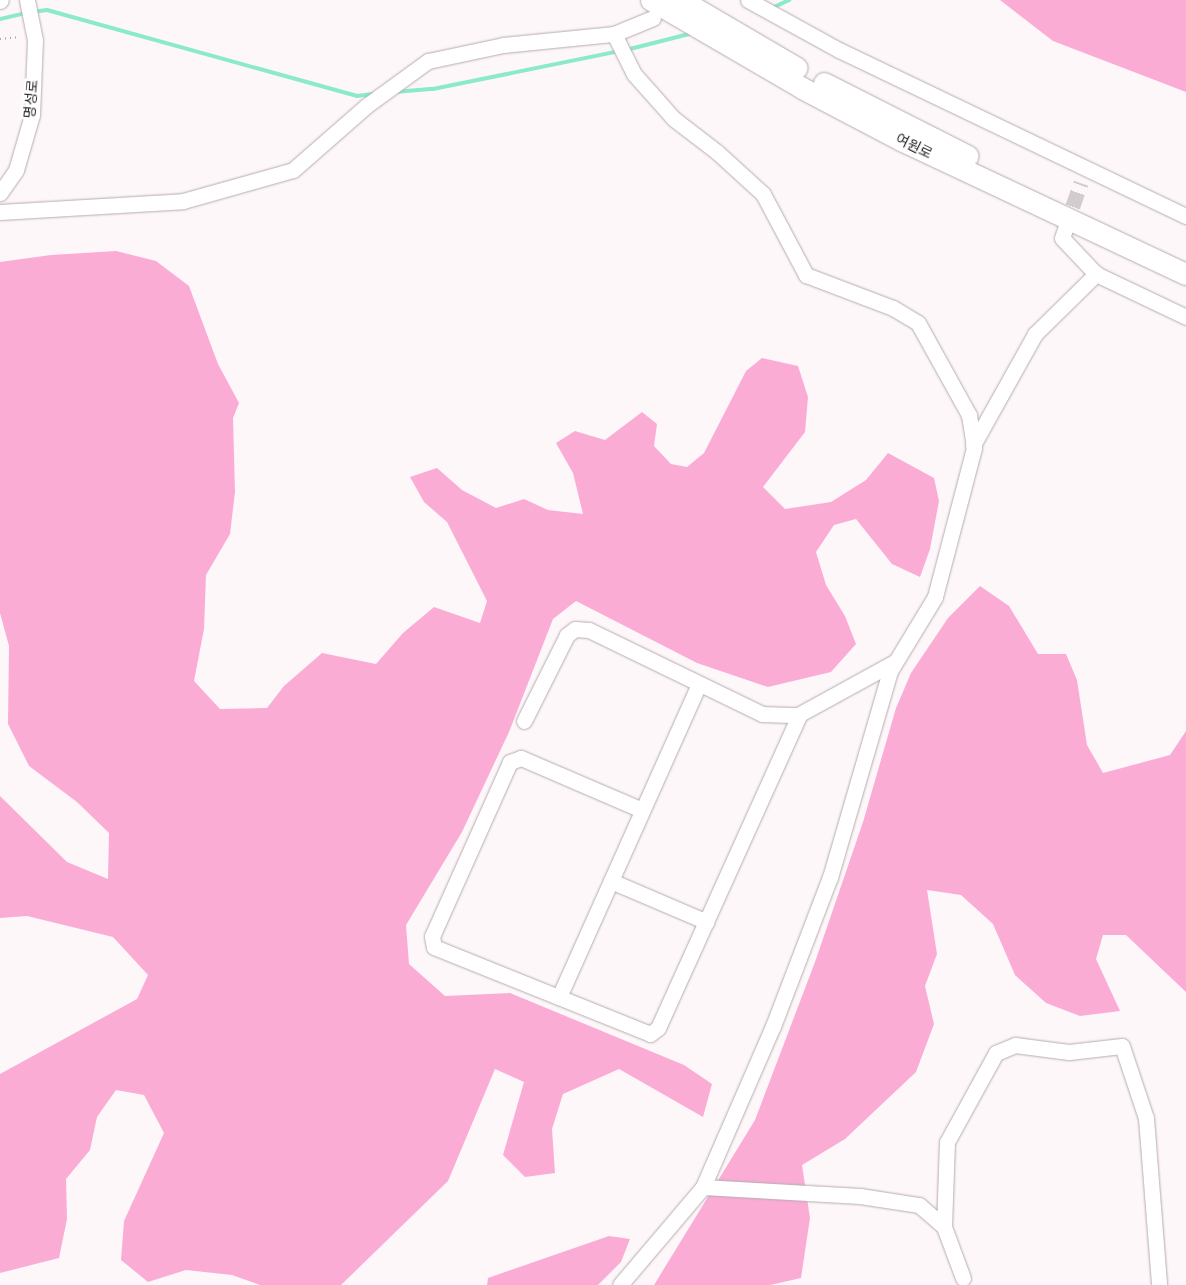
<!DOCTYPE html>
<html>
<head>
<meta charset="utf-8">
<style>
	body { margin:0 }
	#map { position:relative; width:1186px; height:1285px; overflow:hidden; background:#fef7fa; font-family:"Asap Condensed","Noto Sans KR",sans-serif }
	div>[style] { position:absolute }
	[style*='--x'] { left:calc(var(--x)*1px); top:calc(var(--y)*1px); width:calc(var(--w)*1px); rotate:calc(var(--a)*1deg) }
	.forest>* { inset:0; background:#fbacd5 }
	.stream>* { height:4px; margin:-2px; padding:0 2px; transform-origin:2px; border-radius:2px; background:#8bebc8 }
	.minor-tunnel>* { height:15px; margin-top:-7.5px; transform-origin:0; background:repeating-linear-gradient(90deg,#d3cccf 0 15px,transparent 0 23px) }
	.path>* { height:2px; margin-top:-1px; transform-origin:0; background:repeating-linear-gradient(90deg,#aba5a8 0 1px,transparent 0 5px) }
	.roads { filter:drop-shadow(0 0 1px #b5abb0) drop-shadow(0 0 1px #b5abb0) }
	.minor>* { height:15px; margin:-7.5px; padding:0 7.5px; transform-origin:7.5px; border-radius:7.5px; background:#fff }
	.highway>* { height:21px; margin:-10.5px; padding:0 10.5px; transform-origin:10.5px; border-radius:10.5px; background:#fff }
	span { translate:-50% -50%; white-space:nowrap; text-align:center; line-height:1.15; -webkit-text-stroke:5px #fff; paint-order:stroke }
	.street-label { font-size:14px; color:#262224 }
</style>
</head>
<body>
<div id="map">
	<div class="forest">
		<div style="clip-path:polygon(1000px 0,1186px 0,1186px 92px,1053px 41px)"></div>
		<div style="clip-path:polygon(116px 251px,156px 261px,189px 286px,218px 364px,239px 403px,233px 418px,235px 492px,230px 534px,206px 575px,204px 629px,194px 681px,220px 709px,267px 708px,284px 686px,322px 653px,376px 664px,403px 633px,434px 607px,480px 623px,487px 601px,447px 522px,424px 502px,410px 477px,437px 468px,462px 490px,496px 508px,524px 499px,548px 510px,583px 514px,573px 473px,556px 443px,575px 431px,605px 440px,642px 412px,657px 424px,654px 446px,671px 464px,687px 467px,704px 453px,746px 371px,762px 358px,798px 366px,808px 397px,805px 432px,763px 487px,785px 509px,831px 502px,866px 480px,888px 453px,934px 478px,939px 501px,930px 549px,920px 577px,892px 564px,856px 519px,834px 525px,816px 552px,826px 585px,845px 616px,856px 644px,831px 672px,768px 687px,697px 663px,576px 601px,553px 619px,509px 732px,462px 832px,406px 925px,409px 964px,445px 996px,510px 993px,684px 1065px,712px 1084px,703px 1117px,619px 1069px,563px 1094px,552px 1129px,555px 1173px,525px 1177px,503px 1155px,524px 1082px,495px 1069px,448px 1181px,341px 1285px,260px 1285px,232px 1275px,186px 1270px,148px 1282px,121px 1260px,124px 1221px,164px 1133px,144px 1095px,116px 1090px,97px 1117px,90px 1150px,66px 1179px,67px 1219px,59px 1258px,0 1273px,0 1074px,137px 999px,148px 975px,113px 937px,27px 916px,0 918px,0 796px,67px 862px,108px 879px,109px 833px,77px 802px,29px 766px,8px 724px,9px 646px,0 613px,0 262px,51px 255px)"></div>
		<div style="clip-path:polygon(980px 586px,1009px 606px,1038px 654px,1066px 654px,1077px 680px,1087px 745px,1103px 773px,1170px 755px,1186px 731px,1186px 992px,1126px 935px,1103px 935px,1096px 959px,1120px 1011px,1080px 1016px,1046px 1003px,1015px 975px,993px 924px,961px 895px,927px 890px,937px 954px,925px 986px,934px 1024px,916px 1072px,845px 1139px,802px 1165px,810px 1218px,801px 1278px,770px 1285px,654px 1285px,755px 1120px,815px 962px,863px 822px,896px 708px,911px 673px,948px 618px)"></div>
		<div style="clip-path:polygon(609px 1236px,630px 1239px,621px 1262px,598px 1285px,487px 1285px,488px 1278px)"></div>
	</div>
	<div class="stream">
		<div style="--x:774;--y:7;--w:17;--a:-25"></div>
		<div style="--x:32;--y:12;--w:15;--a:-8"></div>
		<div style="--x:47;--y:10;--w:322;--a:15.5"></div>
		<div style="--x:357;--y:96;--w:16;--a:-7"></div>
		<div style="--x:0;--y:19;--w:26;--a:-13"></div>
		<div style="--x:626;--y:50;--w:65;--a:-14.3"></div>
		<div style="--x:395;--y:92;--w:38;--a:-5"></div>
		<div style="--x:433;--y:89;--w:190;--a:-11.5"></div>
	</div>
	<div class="minor-tunnel">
		<div style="--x:1065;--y:228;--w:48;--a:-70.4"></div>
	</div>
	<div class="path">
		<div style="--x:0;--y:39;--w:20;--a:-6"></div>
	</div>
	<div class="roads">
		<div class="minor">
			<div style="--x:748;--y:0;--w:104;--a:28.8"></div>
			<div style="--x:839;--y:50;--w:385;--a:25.6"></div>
			<div style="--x:0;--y:1;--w:1;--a:-45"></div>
			<div style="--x:614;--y:34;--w:45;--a:63.4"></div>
			<div style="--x:634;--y:74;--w:60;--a:48.4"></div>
			<div style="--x:674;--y:119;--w:54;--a:37.5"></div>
			<div style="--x:717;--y:152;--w:62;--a:42.4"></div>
			<div style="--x:763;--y:194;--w:92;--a:62"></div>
			<div style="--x:806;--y:275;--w:93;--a:20.8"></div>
			<div style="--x:893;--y:308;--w:29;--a:31"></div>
			<div style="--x:918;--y:323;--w:105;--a:61"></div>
			<div style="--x:969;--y:415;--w:33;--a:81"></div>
			<div style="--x:974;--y:448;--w:154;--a:104.7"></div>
			<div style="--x:935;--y:597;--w:87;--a:121.3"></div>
			<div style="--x:890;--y:671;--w:215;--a:106.2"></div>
			<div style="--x:830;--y:877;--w:160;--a:110.9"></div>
			<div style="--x:773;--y:1026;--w:176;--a:113.5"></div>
			<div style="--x:703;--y:1187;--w:128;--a:130.3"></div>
			<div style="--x:0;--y:193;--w:28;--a:-55"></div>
			<div style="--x:16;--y:170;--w:57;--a:-73.8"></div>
			<div style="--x:32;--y:115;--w:75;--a:-87.7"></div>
			<div style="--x:35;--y:40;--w:41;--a:-101.3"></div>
			<div style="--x:0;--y:212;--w:183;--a:-3.4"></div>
			<div style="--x:183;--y:201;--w:114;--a:-15.7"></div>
			<div style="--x:293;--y:170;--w:97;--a:-41.2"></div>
			<div style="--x:366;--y:106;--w:77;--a:-36"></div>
			<div style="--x:428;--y:61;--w:77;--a:-12"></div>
			<div style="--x:503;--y:45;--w:112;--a:-5.7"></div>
			<div style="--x:614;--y:34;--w:42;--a:-22.3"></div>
			<div style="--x:1065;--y:229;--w:9;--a:108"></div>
			<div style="--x:1062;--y:238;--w:50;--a:46.6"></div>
			<div style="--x:1096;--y:274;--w:100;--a:25.5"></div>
			<div style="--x:973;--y:445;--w:127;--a:-60.8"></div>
			<div style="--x:1035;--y:334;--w:86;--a:-44.5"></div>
			<div style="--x:524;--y:721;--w:96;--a:-63.4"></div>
			<div style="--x:567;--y:635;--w:10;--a:-37"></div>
			<div style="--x:575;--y:629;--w:14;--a:4"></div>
			<div style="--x:589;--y:630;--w:192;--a:25.9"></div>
			<div style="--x:762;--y:714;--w:36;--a:2"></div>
			<div style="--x:798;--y:715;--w:111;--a:-28.7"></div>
			<div style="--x:642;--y:810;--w:132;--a:-156.7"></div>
			<div style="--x:521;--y:758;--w:12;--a:160"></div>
			<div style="--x:510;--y:762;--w:191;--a:114.1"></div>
			<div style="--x:432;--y:936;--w:11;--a:80"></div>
			<div style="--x:434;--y:947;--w:233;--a:21.9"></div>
			<div style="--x:650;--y:1034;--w:10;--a:-37"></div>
			<div style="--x:658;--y:1028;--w:343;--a:-65.7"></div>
			<div style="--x:611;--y:881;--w:104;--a:23.1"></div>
			<div style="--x:559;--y:997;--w:343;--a:-65.9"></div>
			<div style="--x:703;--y:1187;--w:157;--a:3.3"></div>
			<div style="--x:860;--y:1196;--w:60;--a:8.7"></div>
			<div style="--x:919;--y:1205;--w:33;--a:41"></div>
			<div style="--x:963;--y:1278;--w:54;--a:-110.4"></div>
			<div style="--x:944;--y:1227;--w:85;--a:-88"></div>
			<div style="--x:947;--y:1142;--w:102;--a:-61.2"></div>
			<div style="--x:996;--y:1053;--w:21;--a:-23"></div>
			<div style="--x:1015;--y:1045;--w:54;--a:7.4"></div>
			<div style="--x:1069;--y:1052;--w:53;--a:-6.5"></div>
			<div style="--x:1122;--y:1046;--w:76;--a:71.6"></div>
			<div style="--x:1146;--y:1118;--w:168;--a:85.5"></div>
		</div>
		<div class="highway">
			<div style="--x:651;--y:0;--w:175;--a:30.2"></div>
			<div style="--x:802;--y:88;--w:114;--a:27.7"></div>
			<div style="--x:903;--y:141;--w:313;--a:25.2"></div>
			<div style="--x:681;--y:0;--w:134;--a:30.4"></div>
			<div style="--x:824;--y:83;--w:161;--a:26.9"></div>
		</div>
	</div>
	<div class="street-label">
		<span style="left:31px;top:99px;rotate:-85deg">명성로</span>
		<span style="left:914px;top:146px;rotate:26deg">여원로</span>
	</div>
</div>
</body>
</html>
